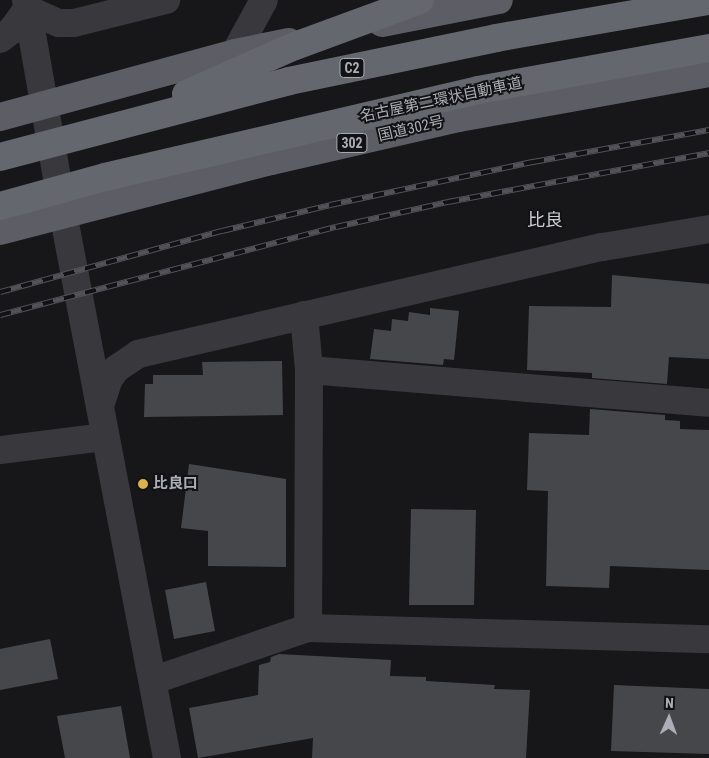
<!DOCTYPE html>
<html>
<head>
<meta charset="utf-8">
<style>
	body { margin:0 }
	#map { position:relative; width:709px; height:758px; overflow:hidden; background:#171719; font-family:"Roboto Condensed","Noto Sans JP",sans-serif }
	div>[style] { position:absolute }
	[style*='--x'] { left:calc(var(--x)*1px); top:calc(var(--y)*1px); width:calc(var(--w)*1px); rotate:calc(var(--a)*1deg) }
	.building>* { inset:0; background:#46474b }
	.minor>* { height:28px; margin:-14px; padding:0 14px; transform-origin:14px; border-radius:14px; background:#39393d }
	.tertiary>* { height:28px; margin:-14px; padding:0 14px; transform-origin:14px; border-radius:14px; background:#39393d }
	.trunk>* { height:28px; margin:-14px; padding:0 14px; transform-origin:14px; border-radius:14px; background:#5d5e65 }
	.motorway>* { height:28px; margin:-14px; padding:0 14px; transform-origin:14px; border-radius:14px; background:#65676e }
	.rail>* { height:5.5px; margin-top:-2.75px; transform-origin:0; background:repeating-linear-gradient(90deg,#121214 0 11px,#525358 0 22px); box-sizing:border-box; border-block:1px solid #525358 }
	.dots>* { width:14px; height:14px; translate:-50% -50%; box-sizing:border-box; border:2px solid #121214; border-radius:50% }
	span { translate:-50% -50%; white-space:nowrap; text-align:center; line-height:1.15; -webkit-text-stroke:4px #121214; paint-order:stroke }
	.shield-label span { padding:1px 4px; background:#121214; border:1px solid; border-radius:4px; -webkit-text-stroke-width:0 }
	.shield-label { font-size:14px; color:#abaeb7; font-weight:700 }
	.street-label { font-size:15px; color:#abaeb7 }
	.poi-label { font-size:15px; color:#abaeb7; font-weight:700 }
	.left { translate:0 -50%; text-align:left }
	.quarter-label { font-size:18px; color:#cbcdd4 }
	.north { position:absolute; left:644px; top:693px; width:50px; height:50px; -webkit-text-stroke:4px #121214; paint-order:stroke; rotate:2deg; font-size:14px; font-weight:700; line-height:20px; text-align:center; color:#abaeb7 }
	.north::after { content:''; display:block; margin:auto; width:18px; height:22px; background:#abaeb7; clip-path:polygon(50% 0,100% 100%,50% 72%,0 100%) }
</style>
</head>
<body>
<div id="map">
	<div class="building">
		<div style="clip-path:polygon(612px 275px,709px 284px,709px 359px,669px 357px,667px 384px,592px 378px,592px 373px,527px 370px,529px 306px,611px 307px)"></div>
		<div style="clip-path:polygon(430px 308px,459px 311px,454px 360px,444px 359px,443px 365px,370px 359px,374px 329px,391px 331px,392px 319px,408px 321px,409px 312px,430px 315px)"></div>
		<div style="clip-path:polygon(282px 361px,283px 415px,144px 417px,145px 384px,153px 384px,153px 375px,203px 375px,202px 362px)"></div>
		<div style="clip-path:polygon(590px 409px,665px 415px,665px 420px,680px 421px,680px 429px,709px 430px,709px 570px,610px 566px,609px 588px,546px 586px,548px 491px,527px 490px,529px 433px,589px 435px)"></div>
		<div style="clip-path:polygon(189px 464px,286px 479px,286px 567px,208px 566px,208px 531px,181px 528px)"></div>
		<div style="clip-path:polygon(411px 509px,476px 510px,474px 605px,409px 605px)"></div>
		<div style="clip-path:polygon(206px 582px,215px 631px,174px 639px,165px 590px)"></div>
		<div style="clip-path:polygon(50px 639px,58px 679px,0 690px,0 649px)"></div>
		<div style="clip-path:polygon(279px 654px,391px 660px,390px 676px,426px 677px,426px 681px,495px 685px,494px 689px,530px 690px,526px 758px,312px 758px,313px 738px,198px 758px,189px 708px,258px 695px,259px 665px,270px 662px,271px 657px)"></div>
		<div style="clip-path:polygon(614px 685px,709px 689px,709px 754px,611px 751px)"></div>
		<div style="clip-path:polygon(121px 706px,130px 758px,65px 758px,57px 716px)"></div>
	</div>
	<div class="minor">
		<div style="--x:0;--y:39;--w:15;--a:-37"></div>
		<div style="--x:12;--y:30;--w:26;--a:-54"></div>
		<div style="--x:27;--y:9;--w:35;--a:24"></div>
		<div style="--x:59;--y:23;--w:15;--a:0"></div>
		<div style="--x:74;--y:23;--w:95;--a:-14"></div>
		<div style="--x:235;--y:53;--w:60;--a:-61.3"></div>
		<div style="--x:304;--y:315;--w:55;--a:84.8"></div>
		<div style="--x:309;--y:370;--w:258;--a:90.2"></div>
		<div style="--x:309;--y:370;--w:401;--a:4.7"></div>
		<div style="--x:100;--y:406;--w:28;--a:-72"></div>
		<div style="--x:109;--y:379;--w:12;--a:-55"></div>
		<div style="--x:116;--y:369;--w:27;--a:-34"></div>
		<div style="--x:138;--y:354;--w:477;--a:-13"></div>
		<div style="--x:603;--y:247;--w:108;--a:-9.6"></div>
		<div style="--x:0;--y:450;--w:106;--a:-7.1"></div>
		<div style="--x:154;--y:680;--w:163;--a:-18.7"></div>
		<div style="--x:308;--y:628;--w:401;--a:1.6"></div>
	</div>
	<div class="tertiary">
		<div style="--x:26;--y:0;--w:216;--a:80.1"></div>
		<div style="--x:63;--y:213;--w:555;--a:79.2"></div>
	</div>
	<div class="trunk">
		<div style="--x:382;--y:23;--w:119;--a:-11.1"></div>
		<div style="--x:0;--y:117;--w:244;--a:-15.2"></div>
		<div style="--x:235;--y:53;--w:55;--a:-11.5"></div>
		<div style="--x:0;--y:231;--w:280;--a:-14.5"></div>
		<div style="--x:271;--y:161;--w:193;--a:-12.9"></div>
		<div style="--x:459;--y:118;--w:254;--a:-10.2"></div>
	</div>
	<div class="motorway">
		<div style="--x:186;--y:94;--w:119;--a:-23.8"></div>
		<div style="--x:295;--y:46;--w:133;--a:-20.2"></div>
		<div style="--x:0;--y:157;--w:299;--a:-14.7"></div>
		<div style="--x:289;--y:81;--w:211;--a:-11.7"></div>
		<div style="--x:496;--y:38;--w:216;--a:-9.9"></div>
		<div style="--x:0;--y:206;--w:109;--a:-15.4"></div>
		<div style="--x:105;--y:177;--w:383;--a:-13.1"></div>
		<div style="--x:478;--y:90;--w:235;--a:-10.3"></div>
	</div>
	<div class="rail">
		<div style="--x:0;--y:292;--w:230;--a:-15.4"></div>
		<div style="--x:222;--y:231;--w:111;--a:-13.5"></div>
		<div style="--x:330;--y:205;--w:208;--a:-12"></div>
		<div style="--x:533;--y:162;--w:179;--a:-10.3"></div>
		<div style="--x:0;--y:315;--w:347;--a:-14.7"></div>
		<div style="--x:336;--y:227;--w:115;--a:-12.6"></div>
		<div style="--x:448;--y:202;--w:266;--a:-10.6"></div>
	</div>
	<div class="dots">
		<div style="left:143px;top:484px;background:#dbb04d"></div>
	</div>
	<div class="shield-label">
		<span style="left:352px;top:68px">C2</span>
		<span style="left:352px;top:143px">302</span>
	</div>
	<div class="street-label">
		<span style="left:441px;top:100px;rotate:-12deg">名古屋第二環状自動車道</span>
		<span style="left:411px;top:129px;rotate:-13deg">国道302号</span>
	</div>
	<div class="poi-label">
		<span class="left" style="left:153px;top:484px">比良口</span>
	</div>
	<div class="quarter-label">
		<span style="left:545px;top:220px">比良</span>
	</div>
	<div class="north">N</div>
</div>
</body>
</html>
